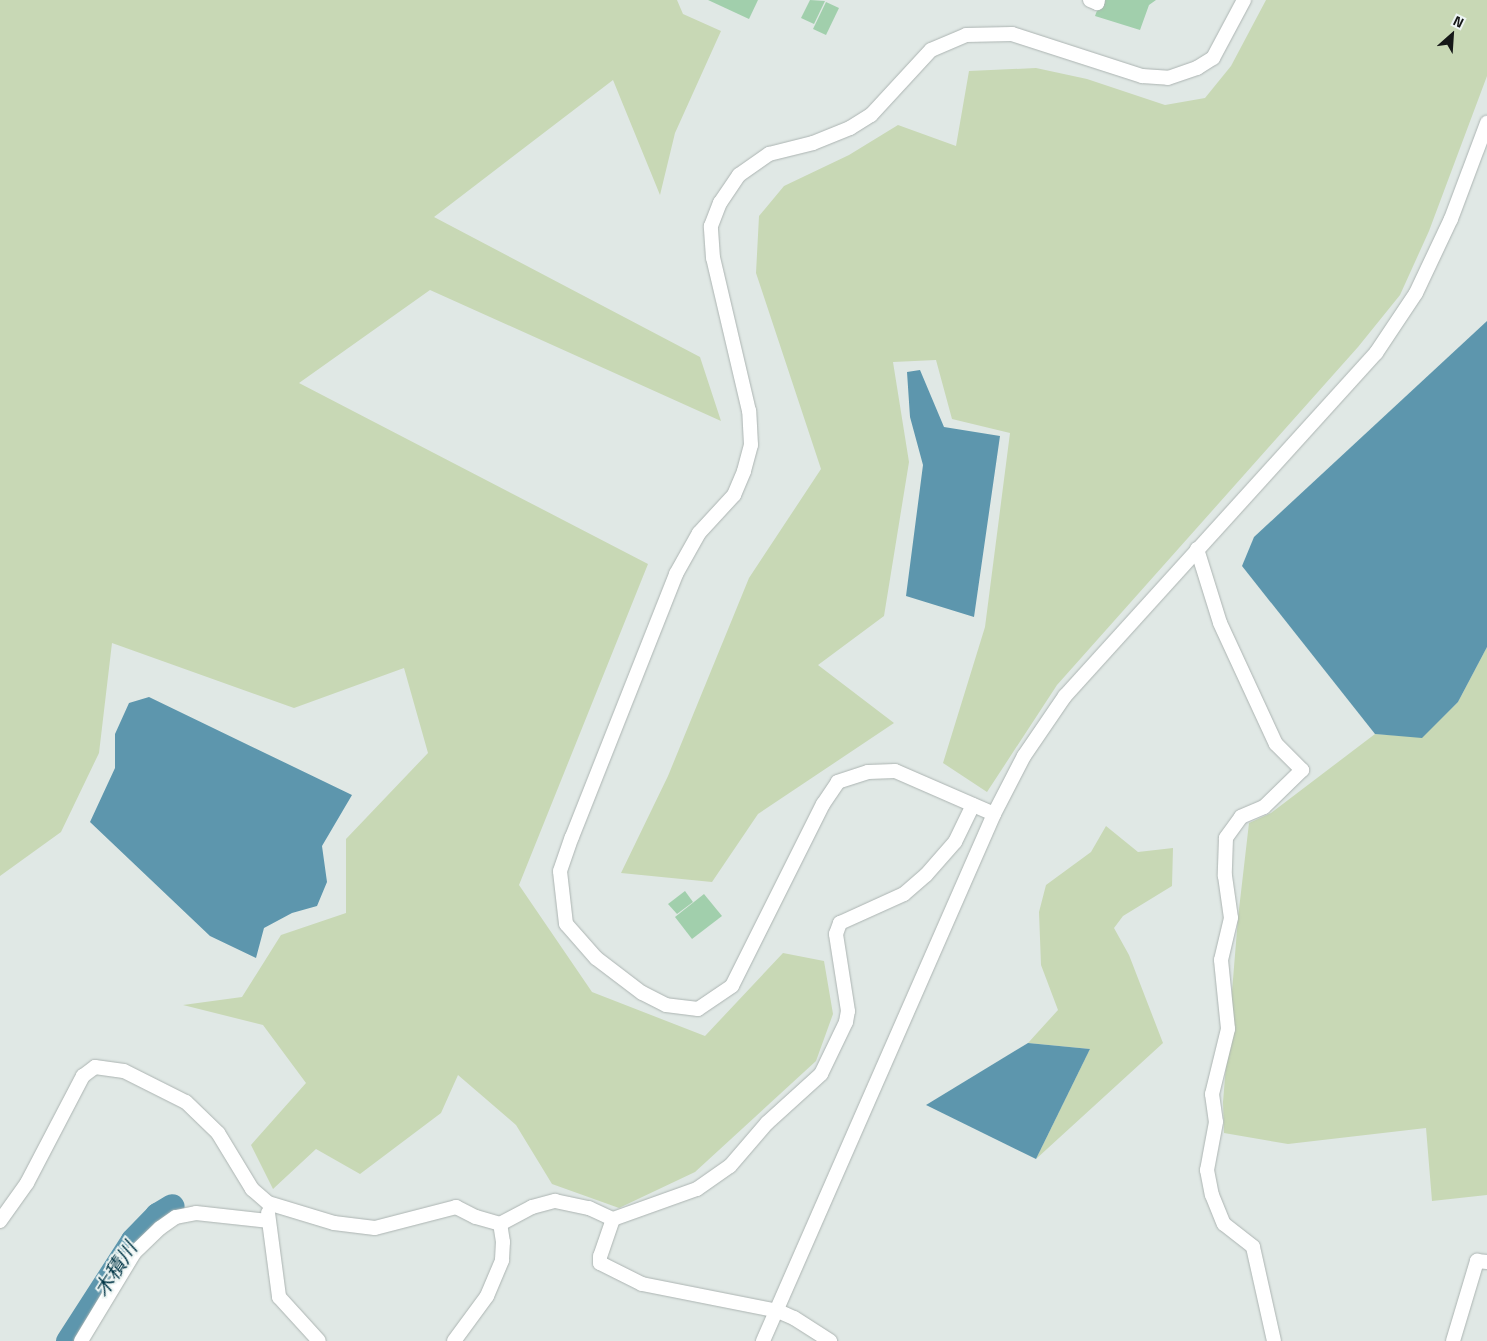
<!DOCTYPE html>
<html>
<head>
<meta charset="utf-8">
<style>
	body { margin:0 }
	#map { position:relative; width:1487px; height:1341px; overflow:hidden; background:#e0e8e5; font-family:"Titillium Web","Noto Sans JP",sans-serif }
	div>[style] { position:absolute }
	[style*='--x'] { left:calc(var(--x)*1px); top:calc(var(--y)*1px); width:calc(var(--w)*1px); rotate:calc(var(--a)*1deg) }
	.green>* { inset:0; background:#c8d8b5 }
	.water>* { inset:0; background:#5d96ad }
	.river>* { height:25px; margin:-12.5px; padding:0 12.5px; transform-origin:12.5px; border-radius:12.5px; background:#5d96ad }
	.building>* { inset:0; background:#a1cfac }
	.roads { filter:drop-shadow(0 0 1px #acb4b2) drop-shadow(0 0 1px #acb4b2) }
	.minor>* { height:14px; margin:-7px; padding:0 7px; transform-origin:7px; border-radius:7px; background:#fff }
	span { translate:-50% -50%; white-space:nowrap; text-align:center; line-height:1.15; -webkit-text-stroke:4px #edf5f3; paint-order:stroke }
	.water-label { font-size:20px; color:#003546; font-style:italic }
	.north { position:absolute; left:1427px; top:10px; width:50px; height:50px; -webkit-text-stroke:4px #edf5f3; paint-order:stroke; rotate:26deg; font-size:14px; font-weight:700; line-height:20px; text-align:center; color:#151717 }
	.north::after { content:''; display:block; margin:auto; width:18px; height:22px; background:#151717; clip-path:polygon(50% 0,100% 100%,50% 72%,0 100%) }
</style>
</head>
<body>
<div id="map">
	<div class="green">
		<div style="clip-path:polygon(0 0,677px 0,683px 14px,721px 31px,675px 133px,660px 195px,613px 80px,434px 217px,700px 357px,721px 421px,430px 290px,299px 383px,648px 564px,519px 885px,592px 992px,705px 1036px,783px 953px,824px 961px,833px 1014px,816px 1061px,695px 1172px,619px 1208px,552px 1184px,516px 1125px,458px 1075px,441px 1113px,360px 1174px,316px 1149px,273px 1189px,251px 1145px,306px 1083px,263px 1025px,183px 1005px,242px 997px,281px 935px,346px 913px,346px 839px,428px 753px,404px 668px,294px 708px,112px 643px,99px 753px,61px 832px,0 876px)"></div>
		<div style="clip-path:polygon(1266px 0,1487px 0,1487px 76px,1429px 231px,1400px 295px,1358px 347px,1057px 685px,987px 792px,943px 763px,985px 627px,1010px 433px,952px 419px,936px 360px,893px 362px,909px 462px,884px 616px,818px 665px,894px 723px,758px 814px,712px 882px,621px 873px,668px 776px,749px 578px,821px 469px,756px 273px,759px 216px,784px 186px,849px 155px,898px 125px,956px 146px,969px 71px,1036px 68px,1087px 79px,1165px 105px,1205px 98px,1231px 66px)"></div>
		<div style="clip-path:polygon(1487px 647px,1487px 1195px,1432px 1201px,1426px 1128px,1288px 1144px,1224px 1133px,1223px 1102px,1238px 918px,1249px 823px,1271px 813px,1375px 734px,1422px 737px,1458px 702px)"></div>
		<div style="clip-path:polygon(1106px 826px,1138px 852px,1173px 848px,1172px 886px,1123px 916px,1114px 928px,1129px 955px,1163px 1043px,1036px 1159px,1090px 1049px,1028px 1043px,1058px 1010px,1041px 965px,1039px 912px,1046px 885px,1091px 852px)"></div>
	</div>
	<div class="water">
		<div style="clip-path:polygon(1487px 321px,1487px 647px,1458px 702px,1422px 738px,1375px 734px,1242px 566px,1254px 537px)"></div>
		<div style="clip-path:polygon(920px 370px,944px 427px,1000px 436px,974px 617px,906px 596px,923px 465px,910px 417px,907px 372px)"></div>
		<div style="clip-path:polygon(149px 697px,352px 795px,322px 846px,327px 882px,317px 906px,292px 913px,264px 928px,256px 958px,210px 936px,90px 822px,115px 768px,115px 734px,129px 703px)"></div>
		<div style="clip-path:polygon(1028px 1043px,1090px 1049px,1036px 1159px,926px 1105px)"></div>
	</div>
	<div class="river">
		<div style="--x:68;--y:1341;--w:120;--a:-57.2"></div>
		<div style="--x:133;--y:1240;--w:35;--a:-46"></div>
		<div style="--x:157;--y:1215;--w:17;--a:-31"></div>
	</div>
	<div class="building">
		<div style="clip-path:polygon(708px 0,758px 0,749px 19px)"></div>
		<div style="clip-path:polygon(810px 0,825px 1px,814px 24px,801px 18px)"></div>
		<div style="clip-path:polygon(1101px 0,1156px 0,1149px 5px,1140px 30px,1095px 16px)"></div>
		<div style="clip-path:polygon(826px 2px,839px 8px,826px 35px,813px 29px)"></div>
		<div style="clip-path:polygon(685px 891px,693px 902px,677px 914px,668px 904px)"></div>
		<div style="clip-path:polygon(704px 894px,722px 916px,692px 939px,675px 917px)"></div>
	</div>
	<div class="roads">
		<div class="minor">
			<div style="--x:1090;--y:0;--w:8;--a:23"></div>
			<div style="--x:1097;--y:3;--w:3;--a:-72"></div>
			<div style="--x:1197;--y:549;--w:77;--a:72.7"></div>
			<div style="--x:1220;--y:623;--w:133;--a:65.2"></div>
			<div style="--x:1276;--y:744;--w:37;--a:45"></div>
			<div style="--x:1302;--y:770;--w:53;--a:135.8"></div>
			<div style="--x:1264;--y:807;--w:25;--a:157"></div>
			<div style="--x:1241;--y:817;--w:26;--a:126"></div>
			<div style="--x:1226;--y:838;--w:38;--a:92"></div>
			<div style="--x:1225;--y:876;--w:42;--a:81.9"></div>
			<div style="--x:1231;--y:918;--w:43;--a:103.4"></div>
			<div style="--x:1221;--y:960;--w:69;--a:84.2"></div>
			<div style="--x:1228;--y:1029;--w:67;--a:103.8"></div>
			<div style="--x:1212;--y:1094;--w:28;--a:82"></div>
			<div style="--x:1216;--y:1122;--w:49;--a:100.6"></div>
			<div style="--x:1207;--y:1170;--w:25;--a:79"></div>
			<div style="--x:1212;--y:1195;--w:31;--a:68"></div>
			<div style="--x:1224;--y:1224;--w:37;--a:38"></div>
			<div style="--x:1253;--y:1247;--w:96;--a:77.4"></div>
			<div style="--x:994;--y:814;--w:108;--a:-156.5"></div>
			<div style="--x:895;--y:771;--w:27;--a:178"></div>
			<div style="--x:868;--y:772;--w:32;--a:162"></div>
			<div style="--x:838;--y:782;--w:27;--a:124"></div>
			<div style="--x:823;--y:804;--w:203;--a:116.6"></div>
			<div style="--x:732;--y:986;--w:41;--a:145.9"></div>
			<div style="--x:698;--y:1009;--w:32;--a:-173"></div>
			<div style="--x:666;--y:1005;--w:27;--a:-153"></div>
			<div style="--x:642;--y:993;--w:58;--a:-142.7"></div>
			<div style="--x:596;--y:958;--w:45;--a:-131.4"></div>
			<div style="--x:566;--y:924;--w:53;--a:-96.5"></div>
			<div style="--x:560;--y:871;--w:36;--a:-71"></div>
			<div style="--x:572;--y:837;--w:283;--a:-68.4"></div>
			<div style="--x:676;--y:574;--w:47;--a:-60.7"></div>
			<div style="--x:699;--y:533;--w:52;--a:-47.4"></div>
			<div style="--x:734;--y:495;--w:26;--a:-67"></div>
			<div style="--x:744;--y:471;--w:27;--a:-75"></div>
			<div style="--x:751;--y:445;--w:34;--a:-93"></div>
			<div style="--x:749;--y:411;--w:157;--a:-103.2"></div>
			<div style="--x:713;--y:258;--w:32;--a:-94"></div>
			<div style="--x:711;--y:226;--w:25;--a:-69"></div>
			<div style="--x:720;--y:203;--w:34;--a:-56"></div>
			<div style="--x:739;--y:175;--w:37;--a:-35"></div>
			<div style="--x:769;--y:154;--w:45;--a:-14"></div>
			<div style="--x:813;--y:143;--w:40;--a:-22"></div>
			<div style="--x:850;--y:128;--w:25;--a:-32"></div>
			<div style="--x:871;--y:115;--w:88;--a:-47.3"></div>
			<div style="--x:931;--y:50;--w:38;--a:-23"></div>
			<div style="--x:966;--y:35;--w:46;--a:-1.2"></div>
			<div style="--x:1012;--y:34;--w:137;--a:17.9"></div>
			<div style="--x:1142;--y:76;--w:26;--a:4"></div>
			<div style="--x:1168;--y:78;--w:31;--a:-19"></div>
			<div style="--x:1197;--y:68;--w:19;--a:-32"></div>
			<div style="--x:1213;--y:58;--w:66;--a:-61.9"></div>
			<div style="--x:268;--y:1213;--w:85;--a:82.5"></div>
			<div style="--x:279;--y:1297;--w:59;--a:47.7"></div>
			<div style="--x:613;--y:1219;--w:39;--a:109"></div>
			<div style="--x:600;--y:1256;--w:7;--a:90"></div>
			<div style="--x:600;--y:1263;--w:47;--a:26.6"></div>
			<div style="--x:642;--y:1284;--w:139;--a:11.2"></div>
			<div style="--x:778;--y:1311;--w:17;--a:24"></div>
			<div style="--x:794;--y:1318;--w:43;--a:32.6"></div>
			<div style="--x:0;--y:1221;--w:47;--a:-54.6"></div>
			<div style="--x:27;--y:1183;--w:121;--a:-62.4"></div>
			<div style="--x:83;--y:1076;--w:15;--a:-37"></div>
			<div style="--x:95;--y:1067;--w:29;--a:8"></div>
			<div style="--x:124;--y:1071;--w:69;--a:26.6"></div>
			<div style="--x:186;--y:1102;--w:45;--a:44.1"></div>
			<div style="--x:218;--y:1133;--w:66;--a:58.7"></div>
			<div style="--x:252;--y:1189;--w:21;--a:41"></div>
			<div style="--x:268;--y:1203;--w:69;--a:16.9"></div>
			<div style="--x:334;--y:1223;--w:41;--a:7"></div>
			<div style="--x:375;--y:1228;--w:84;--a:-14.5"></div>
			<div style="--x:456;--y:1207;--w:22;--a:27"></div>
			<div style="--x:476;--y:1217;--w:25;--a:16"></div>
			<div style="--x:500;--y:1224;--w:36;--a:-28"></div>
			<div style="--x:532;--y:1207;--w:24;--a:-15"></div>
			<div style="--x:555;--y:1201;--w:35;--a:12"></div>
			<div style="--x:589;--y:1208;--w:26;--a:25"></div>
			<div style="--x:613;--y:1219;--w:89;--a:-19.7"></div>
			<div style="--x:697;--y:1189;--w:40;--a:-34.9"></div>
			<div style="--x:730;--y:1166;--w:57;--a:-49.3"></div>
			<div style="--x:767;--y:1123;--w:73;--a:-42.2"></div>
			<div style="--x:821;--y:1074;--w:58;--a:-64.3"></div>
			<div style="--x:846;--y:1022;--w:11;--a:-80"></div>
			<div style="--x:848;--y:1011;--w:78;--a:-98.9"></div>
			<div style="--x:836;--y:934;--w:12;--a:-70"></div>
			<div style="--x:840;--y:923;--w:70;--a:-24.4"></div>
			<div style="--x:904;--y:894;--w:29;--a:-41"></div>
			<div style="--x:926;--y:875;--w:44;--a:-48.7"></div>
			<div style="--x:955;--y:842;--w:41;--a:-64.1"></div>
			<div style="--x:81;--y:1341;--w:103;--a:-58.9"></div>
			<div style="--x:134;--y:1253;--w:36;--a:-44"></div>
			<div style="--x:160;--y:1228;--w:19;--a:-35"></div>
			<div style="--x:176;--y:1217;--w:20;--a:-11"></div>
			<div style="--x:196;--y:1213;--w:72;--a:6.3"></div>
			<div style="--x:454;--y:1341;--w:56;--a:-53.7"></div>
			<div style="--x:487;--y:1296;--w:39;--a:-67"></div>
			<div style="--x:502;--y:1260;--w:18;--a:-87"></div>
			<div style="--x:503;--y:1242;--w:18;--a:-99"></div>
			<div style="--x:763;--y:1341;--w:575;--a:-66.33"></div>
			<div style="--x:994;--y:814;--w:65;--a:-62.7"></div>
			<div style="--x:1024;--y:756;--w:73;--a:-55.7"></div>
			<div style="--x:1065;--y:696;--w:463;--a:-47.8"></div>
			<div style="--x:1376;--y:353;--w:72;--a:-56.3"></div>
			<div style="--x:1416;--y:293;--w:82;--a:-64.7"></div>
			<div style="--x:1451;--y:219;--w:103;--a:-69.4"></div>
			<div style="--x:1453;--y:1341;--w:84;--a:-73.3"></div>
			<div style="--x:1477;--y:1261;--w:10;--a:6"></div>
		</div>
	</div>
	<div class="water-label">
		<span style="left:115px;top:1269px;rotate:-57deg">木積川</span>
	</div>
	<div class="north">N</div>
</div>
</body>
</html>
